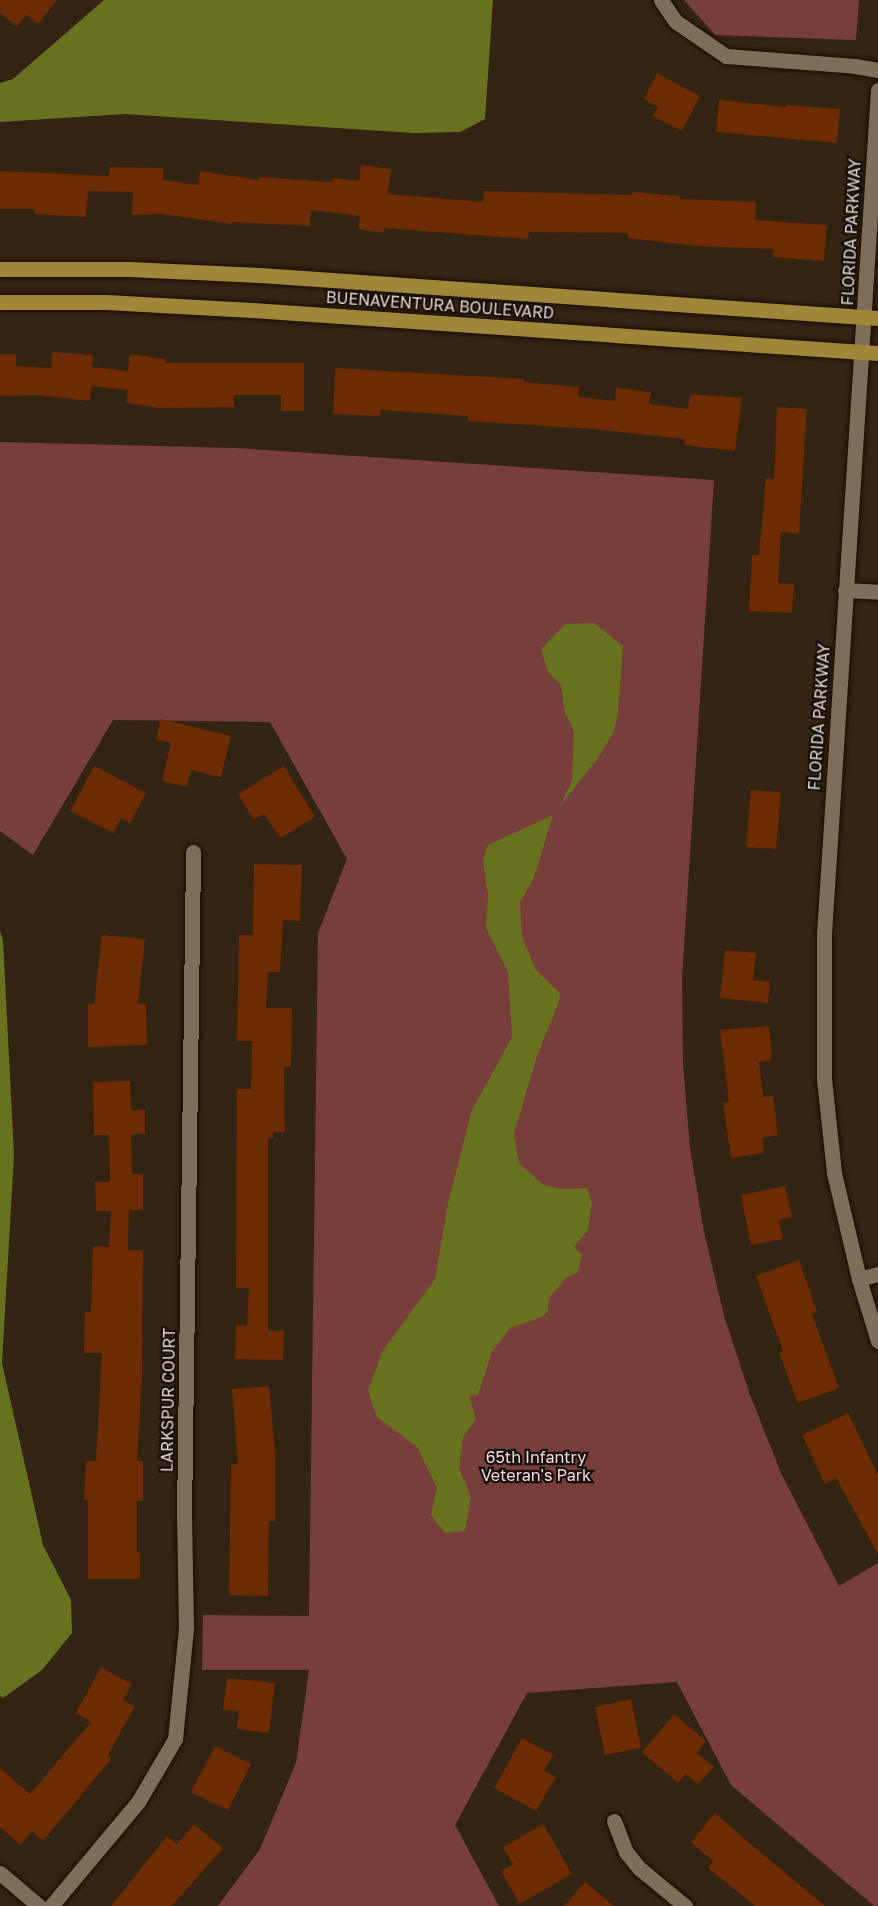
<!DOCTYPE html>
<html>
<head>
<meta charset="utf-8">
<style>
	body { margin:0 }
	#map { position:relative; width:878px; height:1906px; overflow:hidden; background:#332413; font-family:"Golos Text",sans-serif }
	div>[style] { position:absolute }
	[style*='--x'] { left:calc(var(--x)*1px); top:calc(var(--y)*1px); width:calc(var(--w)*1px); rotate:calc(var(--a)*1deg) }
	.green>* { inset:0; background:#773e3c }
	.water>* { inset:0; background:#67711e }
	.building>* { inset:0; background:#6c2b00 }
	.roads { filter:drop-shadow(0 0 2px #1a0d01) drop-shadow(0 0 2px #1a0d01) }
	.minor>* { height:15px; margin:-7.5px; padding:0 7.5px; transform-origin:7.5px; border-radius:7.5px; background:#7e6d59 }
	.major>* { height:15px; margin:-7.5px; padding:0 7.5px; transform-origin:7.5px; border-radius:7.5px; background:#a08639 }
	span { translate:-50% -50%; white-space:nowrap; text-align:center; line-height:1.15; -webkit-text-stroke:4.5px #160f08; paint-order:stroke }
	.street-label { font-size:16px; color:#e0d6cb }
	.park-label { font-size:16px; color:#f6dddc }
</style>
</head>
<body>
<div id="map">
	<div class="green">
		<div style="clip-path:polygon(684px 0,859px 0,856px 40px,715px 35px)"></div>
		<div style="clip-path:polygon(0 442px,236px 448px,714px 480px,682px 979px,683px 1064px,690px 1148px,704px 1232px,725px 1319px,750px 1395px,781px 1473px,839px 1586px,878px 1563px,878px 1906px,874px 1906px,731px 1785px,677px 1682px,527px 1693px,455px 1825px,499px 1906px,218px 1906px,260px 1849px,296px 1763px,309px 1670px,202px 1670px,203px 1615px,309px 1616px,318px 933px,347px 859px,270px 722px,113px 720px,33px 855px,0 831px)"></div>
	</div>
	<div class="water">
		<div style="clip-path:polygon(104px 0,493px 0,485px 119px,460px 132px,413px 133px,125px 114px,0 122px,0 83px,13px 79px)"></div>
		<div style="clip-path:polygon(594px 623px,623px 646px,618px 711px,614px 732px,595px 762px,560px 806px,572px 780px,574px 732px,565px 713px,561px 685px,548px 672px,541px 649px,565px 624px)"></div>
		<div style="clip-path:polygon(553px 815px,534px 878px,520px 902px,522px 937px,536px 970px,560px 993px,559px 1002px,537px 1056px,514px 1134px,519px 1163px,542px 1184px,561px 1189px,587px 1188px,592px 1203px,588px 1230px,574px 1247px,582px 1255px,578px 1272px,566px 1278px,549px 1298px,548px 1311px,542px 1317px,510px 1328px,492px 1352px,478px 1395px,469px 1396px,476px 1419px,463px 1437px,459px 1468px,471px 1497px,465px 1531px,445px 1533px,431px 1515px,437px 1488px,417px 1447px,377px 1417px,368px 1391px,382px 1352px,435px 1279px,448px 1203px,472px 1110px,512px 1037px,508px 972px,486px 928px,488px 895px,483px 860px,488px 845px)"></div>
		<div style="clip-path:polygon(0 931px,3px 940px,14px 1155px,2px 1363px,43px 1545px,71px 1600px,72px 1633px,42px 1670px,3px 1698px,0 1696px)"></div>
	</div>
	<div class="building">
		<div style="clip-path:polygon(0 0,57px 0,38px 24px,26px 15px,17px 27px,0 13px)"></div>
		<div style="clip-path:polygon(657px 73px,700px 96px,682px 131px,653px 116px,658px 107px,644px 99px)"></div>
		<div style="clip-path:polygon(719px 100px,786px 107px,786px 105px,840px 109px,837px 143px,716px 132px)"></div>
		<div style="clip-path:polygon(361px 165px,391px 169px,388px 194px,483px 202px,484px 191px,632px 195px,633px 192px,680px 196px,680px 199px,756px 202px,755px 220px,827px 225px,824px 261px,773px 257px,774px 249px,695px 246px,628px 238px,628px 233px,529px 232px,528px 239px,384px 228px,384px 233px,358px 229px,360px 216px,311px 210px,310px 226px,233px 222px,232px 224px,162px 214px,132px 215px,133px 192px,88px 191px,86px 217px,34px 214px,34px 209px,0 209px,0 171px,109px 176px,110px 167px,163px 168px,163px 180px,198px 185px,200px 171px,259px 180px,259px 177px,332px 182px,333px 178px,359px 181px)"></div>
		<div style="clip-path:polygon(52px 352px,93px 355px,92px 367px,128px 371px,130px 354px,166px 359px,165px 363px,304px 363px,304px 411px,281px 411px,281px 395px,234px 395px,234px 407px,159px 408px,126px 403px,128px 390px,91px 386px,90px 401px,36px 395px,0 396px,0 354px,16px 354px,16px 366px,51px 368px)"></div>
		<div style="clip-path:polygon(335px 368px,524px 379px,523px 382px,579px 387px,578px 397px,615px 401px,616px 388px,651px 392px,649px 404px,688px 409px,690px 394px,742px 398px,735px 451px,684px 445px,685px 439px,592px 429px,468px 421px,468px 416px,381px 410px,380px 416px,333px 414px)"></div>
		<div style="clip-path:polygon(777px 407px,807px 409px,799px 534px,781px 532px,778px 583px,794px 584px,792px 613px,749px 611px,752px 555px,759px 555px,766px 478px,774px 479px)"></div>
		<div style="clip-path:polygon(161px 719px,231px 736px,221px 777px,191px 770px,187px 787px,162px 781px,171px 743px,156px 740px)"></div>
		<div style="clip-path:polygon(94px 766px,146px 793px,130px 823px,121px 818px,113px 833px,70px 811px)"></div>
		<div style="clip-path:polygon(284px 766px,315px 817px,280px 838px,264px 814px,254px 820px,238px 794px)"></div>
		<div style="clip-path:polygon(751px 790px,781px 792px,776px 849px,746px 847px)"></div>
		<div style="clip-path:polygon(254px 864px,302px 865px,300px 921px,283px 920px,280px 972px,268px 972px,266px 1008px,292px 1008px,291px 1067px,284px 1067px,285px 1132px,273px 1132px,273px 1138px,268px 1138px,268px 1330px,284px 1331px,283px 1360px,235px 1359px,236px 1325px,247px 1326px,249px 1288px,236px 1288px,237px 1089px,251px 1089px,252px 1041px,237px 1041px,239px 935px,253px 935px)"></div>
		<div style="clip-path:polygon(102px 935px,145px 939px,138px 1004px,146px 1004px,147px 1045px,88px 1047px,88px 1004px,94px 1004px)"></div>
		<div style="clip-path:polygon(725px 950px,756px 953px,753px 980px,770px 982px,768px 1003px,720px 998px)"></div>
		<div style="clip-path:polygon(769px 1026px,772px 1060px,759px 1062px,763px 1097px,773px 1096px,778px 1135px,762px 1138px,764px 1153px,731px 1158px,723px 1103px,729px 1102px,720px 1030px)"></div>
		<div style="clip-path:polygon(130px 1081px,131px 1110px,145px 1110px,145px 1134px,131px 1134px,132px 1174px,143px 1174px,143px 1210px,129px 1210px,128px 1250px,143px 1250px,142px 1375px,137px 1461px,143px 1461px,143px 1501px,137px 1501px,137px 1552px,140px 1553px,140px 1579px,88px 1579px,88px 1500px,84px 1500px,86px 1461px,96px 1461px,102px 1353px,84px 1353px,85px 1312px,91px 1312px,93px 1246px,109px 1247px,111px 1211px,96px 1211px,95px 1182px,110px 1182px,109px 1135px,94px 1135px,93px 1082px)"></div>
		<div style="clip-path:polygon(785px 1186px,792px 1217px,779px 1220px,783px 1239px,751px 1245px,741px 1195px)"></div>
		<div style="clip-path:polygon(799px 1260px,817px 1312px,812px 1314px,839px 1388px,798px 1403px,779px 1353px,783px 1351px,756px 1276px)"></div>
		<div style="clip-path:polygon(269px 1386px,275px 1451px,275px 1521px,269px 1521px,268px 1596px,229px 1595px,231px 1464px,238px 1464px,232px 1389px)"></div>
		<div style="clip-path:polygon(848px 1413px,878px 1475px,878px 1554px,836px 1478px,825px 1484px,802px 1435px)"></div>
		<div style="clip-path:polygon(101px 1667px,132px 1684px,123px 1700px,135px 1706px,108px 1755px,111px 1759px,43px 1841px,32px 1831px,20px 1845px,0 1827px,0 1768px,30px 1794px,91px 1722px,76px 1713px)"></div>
		<div style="clip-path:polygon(227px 1678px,275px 1683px,269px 1733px,237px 1729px,239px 1711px,223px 1710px)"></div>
		<div style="clip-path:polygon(631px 1699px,641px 1748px,605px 1755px,595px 1707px)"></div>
		<div style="clip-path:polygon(674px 1714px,706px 1741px,697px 1753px,714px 1767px,698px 1784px,686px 1774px,678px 1783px,642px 1752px)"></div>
		<div style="clip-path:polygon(522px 1738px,553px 1755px,544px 1771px,556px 1777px,536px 1811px,494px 1788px)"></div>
		<div style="clip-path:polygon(215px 1746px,251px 1764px,228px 1810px,191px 1792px)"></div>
		<div style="clip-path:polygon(715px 1813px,759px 1851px,825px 1906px,755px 1906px,708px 1868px,713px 1861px,691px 1842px)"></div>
		<div style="clip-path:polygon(194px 1824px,223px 1848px,172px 1906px,111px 1906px,167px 1836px,177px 1844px)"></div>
		<div style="clip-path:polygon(543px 1824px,572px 1874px,520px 1904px,501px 1871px,513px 1864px,503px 1847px)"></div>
		<div style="clip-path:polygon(585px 1882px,614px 1906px,564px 1906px)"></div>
	</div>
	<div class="roads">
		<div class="minor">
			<div style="--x:661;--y:0;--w:25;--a:56"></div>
			<div style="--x:675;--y:21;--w:62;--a:34.5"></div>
			<div style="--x:726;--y:56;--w:129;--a:4.4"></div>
			<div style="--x:855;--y:66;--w:23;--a:10"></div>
			<div style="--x:878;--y:90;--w:846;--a:93.66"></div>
			<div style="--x:824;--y:934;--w:145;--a:90"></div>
			<div style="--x:824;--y:1079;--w:95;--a:83.9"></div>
			<div style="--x:834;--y:1173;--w:109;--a:76.7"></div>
			<div style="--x:859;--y:1279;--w:65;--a:73"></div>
			<div style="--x:845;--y:590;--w:33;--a:3"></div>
			<div style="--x:859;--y:1279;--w:20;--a:-15"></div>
			<div style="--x:614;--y:1821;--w:33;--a:69"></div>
			<div style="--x:626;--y:1852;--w:21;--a:51"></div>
			<div style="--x:639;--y:1868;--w:60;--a:39.6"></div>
			<div style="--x:0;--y:1873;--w:51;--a:40.2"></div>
			<div style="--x:51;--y:1906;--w:136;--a:-50.1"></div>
			<div style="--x:138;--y:1802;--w:73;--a:-59.6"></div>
			<div style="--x:175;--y:1739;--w:112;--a:-84.3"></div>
			<div style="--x:186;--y:1628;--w:111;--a:-91"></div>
			<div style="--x:184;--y:1517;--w:665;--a:-89.22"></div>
		</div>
		<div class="major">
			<div style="--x:0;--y:269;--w:129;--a:0"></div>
			<div style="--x:129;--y:269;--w:131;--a:2.6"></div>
			<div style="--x:260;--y:275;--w:619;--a:3.98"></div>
			<div style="--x:0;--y:302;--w:106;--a:0"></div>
			<div style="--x:106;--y:302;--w:146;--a:3.1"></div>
			<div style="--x:252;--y:310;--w:627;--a:3.93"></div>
		</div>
	</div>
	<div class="street-label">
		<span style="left:851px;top:232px;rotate:-87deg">FLORIDA PARKWAY</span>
		<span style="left:440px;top:305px;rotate:4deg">BUENAVENTURA BOULEVARD</span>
		<span style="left:819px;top:717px;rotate:-86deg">FLORIDA PARKWAY</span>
		<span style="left:168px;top:1400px;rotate:-89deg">LARKSPUR COURT</span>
	</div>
	<div class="park-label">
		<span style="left:536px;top:1466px">65th Infantry<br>Veteran's Park</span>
	</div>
</div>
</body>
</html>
